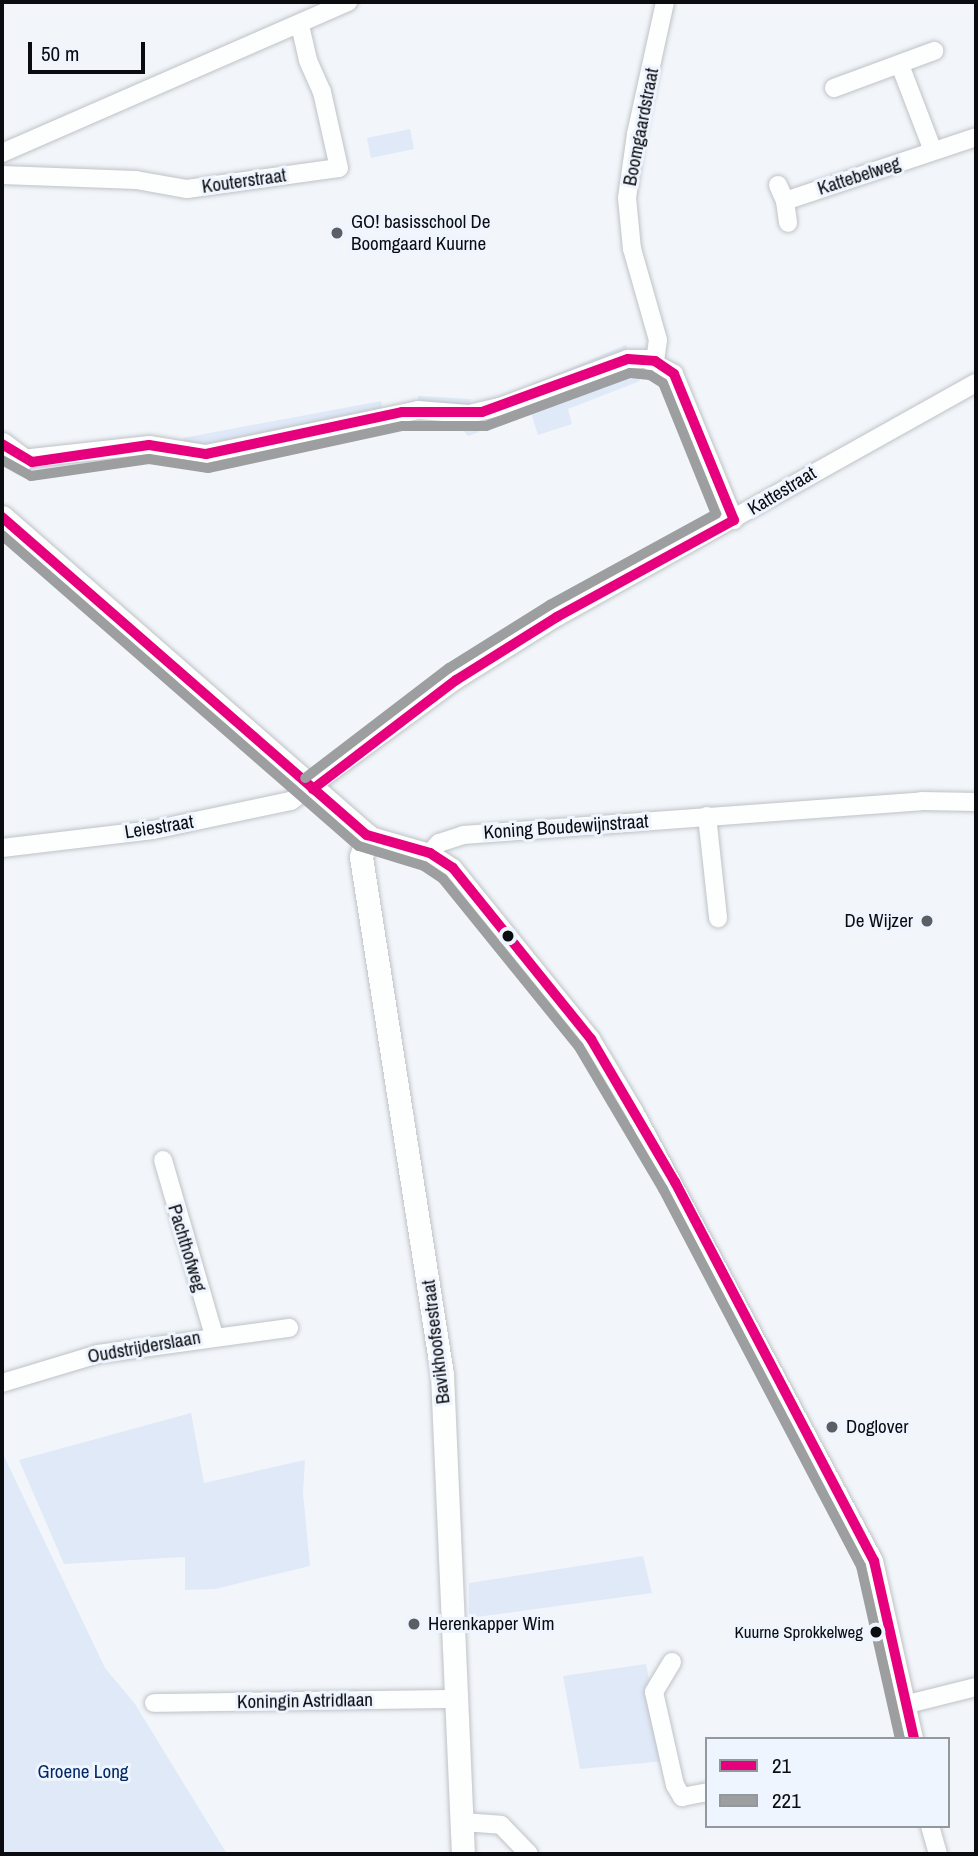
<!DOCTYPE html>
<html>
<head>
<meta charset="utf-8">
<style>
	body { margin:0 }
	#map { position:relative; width:978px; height:1856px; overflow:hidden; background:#f2f6fa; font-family:"Archivo Narrow",sans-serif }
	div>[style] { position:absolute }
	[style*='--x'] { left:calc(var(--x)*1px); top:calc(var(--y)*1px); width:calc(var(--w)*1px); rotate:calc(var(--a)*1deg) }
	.green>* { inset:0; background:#e0e9f8 }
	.roads { filter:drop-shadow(0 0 2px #bfc2c6) drop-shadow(0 0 2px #bfc2c6) }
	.minor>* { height:18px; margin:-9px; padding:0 9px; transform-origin:9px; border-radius:9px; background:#fdfefe }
	.tertiary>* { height:23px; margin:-11.5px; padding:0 11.5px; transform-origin:11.5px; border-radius:11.5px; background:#fdfefe }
	.bus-1>* { height:10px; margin:-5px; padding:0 5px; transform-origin:5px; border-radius:5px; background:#e6007e }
	.bus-2>* { height:10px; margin:-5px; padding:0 5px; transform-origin:5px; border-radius:5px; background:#9d9e9f }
	.dots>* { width:19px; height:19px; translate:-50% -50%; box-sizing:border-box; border:4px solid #eff5fe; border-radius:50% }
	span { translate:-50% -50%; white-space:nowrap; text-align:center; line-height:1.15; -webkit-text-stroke:6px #eff5fe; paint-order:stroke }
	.bus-label { font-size:17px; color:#0a0c10 }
	.right { translate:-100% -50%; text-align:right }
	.street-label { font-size:19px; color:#0a0c10 }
	.poi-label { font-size:19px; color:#0a0c10 }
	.left { translate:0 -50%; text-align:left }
	.park-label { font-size:19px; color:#002766 }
	.frame { position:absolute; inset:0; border:4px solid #0a0c10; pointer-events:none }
	.legend { position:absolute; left:705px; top:1737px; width:245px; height:91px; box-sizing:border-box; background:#eff5fe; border:2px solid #93989f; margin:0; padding:9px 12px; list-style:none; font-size:21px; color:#0a0c10 }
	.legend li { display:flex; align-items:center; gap:14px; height:35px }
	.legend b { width:35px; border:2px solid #93989f }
	.scale { position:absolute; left:28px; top:42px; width:117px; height:32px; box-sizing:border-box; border:4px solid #0a0c10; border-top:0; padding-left:9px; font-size:21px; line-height:24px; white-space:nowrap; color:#0a0c10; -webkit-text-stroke:5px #eff5fe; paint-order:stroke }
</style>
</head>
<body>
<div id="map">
	<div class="green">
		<div style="clip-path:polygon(410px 129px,414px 149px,371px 158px,367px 138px)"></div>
		<div style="clip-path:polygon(626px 345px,640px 381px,568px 409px,572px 424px,538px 435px,523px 388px)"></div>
		<div style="clip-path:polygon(418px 396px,471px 399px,469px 409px,479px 432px,468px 436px,454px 420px,420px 419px)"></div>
		<div style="clip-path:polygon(381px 401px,383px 413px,186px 451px,183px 438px)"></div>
		<div style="clip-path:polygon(191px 1413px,204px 1483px,305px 1460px,303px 1493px,310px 1566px,215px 1589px,185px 1590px,185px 1557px,64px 1564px,19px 1460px)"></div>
		<div style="clip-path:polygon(2px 1452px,105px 1668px,135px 1704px,227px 1854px,2px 1854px)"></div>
		<div style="clip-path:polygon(643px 1556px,652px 1593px,469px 1618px,469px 1583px)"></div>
		<div style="clip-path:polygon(646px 1664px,665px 1761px,580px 1769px,563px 1676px)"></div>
	</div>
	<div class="roads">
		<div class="minor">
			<div style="--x:900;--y:65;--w:92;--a:69"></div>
			<div style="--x:834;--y:88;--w:107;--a:-20.3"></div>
			<div style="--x:2;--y:153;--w:378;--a:-23.6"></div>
			<div style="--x:2;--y:175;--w:134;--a:2.1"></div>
			<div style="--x:136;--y:180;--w:52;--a:10"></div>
			<div style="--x:187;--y:189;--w:153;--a:-7.9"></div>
			<div style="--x:339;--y:168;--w:78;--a:-102.6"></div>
			<div style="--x:322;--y:92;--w:35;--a:-114"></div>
			<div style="--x:308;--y:60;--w:36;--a:-103"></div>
			<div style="--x:778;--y:185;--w:17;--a:66"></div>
			<div style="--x:785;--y:201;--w:201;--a:-18.5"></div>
			<div style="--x:785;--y:201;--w:22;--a:82"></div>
			<div style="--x:655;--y:361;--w:21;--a:-82"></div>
			<div style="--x:658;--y:340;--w:95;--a:-105.9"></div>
			<div style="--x:632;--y:249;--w:51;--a:-95.6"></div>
			<div style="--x:627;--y:198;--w:65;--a:-82"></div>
			<div style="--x:636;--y:134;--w:135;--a:-77.6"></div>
			<div style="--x:22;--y:459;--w:128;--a:-6.3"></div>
			<div style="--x:149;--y:445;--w:58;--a:9"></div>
			<div style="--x:206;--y:454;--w:217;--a:-11.7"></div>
			<div style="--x:418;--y:410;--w:51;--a:4.5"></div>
			<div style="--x:469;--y:414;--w:32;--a:-13"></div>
			<div style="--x:500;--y:407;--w:137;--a:-20.6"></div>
			<div style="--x:628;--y:359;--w:18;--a:0"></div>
			<div style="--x:646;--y:359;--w:32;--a:28"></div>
			<div style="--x:674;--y:374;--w:158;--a:67.7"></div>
			<div style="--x:707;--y:816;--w:103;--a:83.8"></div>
			<div style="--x:367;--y:835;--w:66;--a:15.9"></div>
			<div style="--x:430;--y:853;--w:27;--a:33"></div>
			<div style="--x:453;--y:868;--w:220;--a:51.1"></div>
			<div style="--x:591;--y:1039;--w:84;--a:59.2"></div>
			<div style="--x:634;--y:1111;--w:510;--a:61.93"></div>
			<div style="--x:874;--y:1561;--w:182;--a:77.3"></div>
			<div style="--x:2;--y:848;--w:152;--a:-6.8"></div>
			<div style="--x:153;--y:830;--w:141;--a:-11.9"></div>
			<div style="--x:291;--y:801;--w:205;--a:-36.3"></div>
			<div style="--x:456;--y:680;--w:119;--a:-32"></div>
			<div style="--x:557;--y:617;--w:480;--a:-29.2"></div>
			<div style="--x:430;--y:853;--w:13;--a:-48"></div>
			<div style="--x:439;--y:843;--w:25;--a:-18"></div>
			<div style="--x:463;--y:835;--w:459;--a:-4.2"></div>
			<div style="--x:921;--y:801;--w:55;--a:1"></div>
			<div style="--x:163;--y:1160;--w:182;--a:73.8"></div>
			<div style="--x:2;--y:1383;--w:100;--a:-16.8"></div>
			<div style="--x:98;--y:1354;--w:193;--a:-7.8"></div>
			<div style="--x:672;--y:1662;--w:35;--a:121"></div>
			<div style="--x:654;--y:1692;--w:95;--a:77.3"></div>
			<div style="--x:675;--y:1785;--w:14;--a:60"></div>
			<div style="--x:682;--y:1797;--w:25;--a:-11"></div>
			<div style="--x:154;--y:1703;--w:302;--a:-0.8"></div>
			<div style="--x:908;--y:1704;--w:70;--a:-14"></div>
			<div style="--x:462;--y:1822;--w:39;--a:4"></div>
			<div style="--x:501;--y:1825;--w:40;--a:46"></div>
			<div style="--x:930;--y:1826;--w:29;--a:74"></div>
		</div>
		<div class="tertiary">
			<div style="--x:2;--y:444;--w:25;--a:37"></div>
			<div style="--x:2;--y:517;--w:484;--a:41.1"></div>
			<div style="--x:367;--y:835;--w:23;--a:105"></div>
			<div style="--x:361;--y:857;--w:523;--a:81.1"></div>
			<div style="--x:442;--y:1374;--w:480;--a:87.5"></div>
		</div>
	</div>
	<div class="bus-1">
		<div style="--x:2;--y:444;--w:35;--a:31"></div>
		<div style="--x:32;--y:462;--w:118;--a:-8.3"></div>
		<div style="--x:149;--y:445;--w:58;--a:9"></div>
		<div style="--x:206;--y:454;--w:200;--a:-12.1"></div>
		<div style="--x:402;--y:412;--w:80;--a:0"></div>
		<div style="--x:482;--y:412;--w:155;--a:-20"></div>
		<div style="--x:628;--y:359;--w:27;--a:4"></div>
		<div style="--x:655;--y:361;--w:23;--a:34"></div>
		<div style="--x:674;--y:374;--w:158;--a:67.7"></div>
		<div style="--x:734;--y:520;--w:202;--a:151.3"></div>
		<div style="--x:557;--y:617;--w:119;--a:148"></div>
		<div style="--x:456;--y:680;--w:180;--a:142.7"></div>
		<div style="--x:2;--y:517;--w:484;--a:41.1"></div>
		<div style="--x:367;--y:835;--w:66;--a:15.9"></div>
		<div style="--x:430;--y:853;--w:27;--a:33"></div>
		<div style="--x:453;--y:868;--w:220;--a:51.1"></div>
		<div style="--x:591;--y:1039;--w:166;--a:59.6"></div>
		<div style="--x:675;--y:1182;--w:428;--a:62.3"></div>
		<div style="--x:874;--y:1561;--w:182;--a:77.3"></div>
	</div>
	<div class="bus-2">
		<div style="--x:2;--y:460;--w:33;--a:29"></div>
		<div style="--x:31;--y:476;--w:119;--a:-8.2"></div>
		<div style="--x:149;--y:459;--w:60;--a:8.7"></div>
		<div style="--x:208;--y:468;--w:199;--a:-12.2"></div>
		<div style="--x:403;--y:426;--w:83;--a:0"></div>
		<div style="--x:486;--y:426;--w:153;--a:-20.2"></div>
		<div style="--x:630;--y:373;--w:20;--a:6"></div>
		<div style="--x:650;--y:375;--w:15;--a:32"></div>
		<div style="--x:663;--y:383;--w:141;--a:68"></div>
		<div style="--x:716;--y:514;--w:189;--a:151.3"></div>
		<div style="--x:550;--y:605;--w:119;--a:148"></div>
		<div style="--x:449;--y:668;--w:181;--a:142.6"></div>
		<div style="--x:2;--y:535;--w:473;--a:41.1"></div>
		<div style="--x:359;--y:846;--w:68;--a:17.1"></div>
		<div style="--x:424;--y:866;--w:23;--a:34"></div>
		<div style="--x:443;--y:879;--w:216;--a:51"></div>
		<div style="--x:579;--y:1047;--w:165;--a:59.4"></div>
		<div style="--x:663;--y:1189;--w:426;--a:62.3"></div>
		<div style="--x:861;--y:1566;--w:177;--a:77.3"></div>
	</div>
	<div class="dots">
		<div style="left:337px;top:233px;background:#5b5e62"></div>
		<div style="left:927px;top:921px;background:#5b5e62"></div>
		<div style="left:508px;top:936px;background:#0a0c10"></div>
		<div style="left:832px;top:1427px;background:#5b5e62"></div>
		<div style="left:414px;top:1624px;background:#5b5e62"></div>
		<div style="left:876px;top:1632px;background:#0a0c10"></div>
	</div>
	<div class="bus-label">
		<span class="right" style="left:863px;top:1632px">Kuurne Sprokkelweg</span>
	</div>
	<div class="street-label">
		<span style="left:641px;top:127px;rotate:-79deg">Boomgaardstraat</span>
		<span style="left:859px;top:176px;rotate:-18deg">Kattebelweg</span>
		<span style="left:244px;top:181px;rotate:-8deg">Kouterstraat</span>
		<span style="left:782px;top:491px;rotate:-31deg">Kattestraat</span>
		<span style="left:159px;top:827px;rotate:-9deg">Leiestraat</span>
		<span style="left:566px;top:827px;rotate:-4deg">Koning Boudewijnstraat</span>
		<span style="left:187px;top:1248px;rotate:73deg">Pachthofweg</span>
		<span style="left:436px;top:1342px;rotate:-97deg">Bavikhoofsestraat</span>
		<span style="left:144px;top:1347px;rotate:-10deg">Oudstrijderslaan</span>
		<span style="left:305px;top:1701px;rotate:-1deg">Koningin Astridlaan</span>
	</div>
	<div class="poi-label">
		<span class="left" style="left:351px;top:233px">GO! basisschool De<br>Boomgaard Kuurne</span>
		<span class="right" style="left:913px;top:921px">De Wijzer</span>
		<span class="left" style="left:846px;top:1427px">Doglover</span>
		<span class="left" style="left:428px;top:1624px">Herenkapper Wim</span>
	</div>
	<div class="park-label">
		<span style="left:83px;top:1772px">Groene Long</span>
	</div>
	<div class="frame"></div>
	<ul class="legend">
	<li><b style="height:9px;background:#e6007e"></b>21</li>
	<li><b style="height:9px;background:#9d9e9f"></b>221</li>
	</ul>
	<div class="scale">50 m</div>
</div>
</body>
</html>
